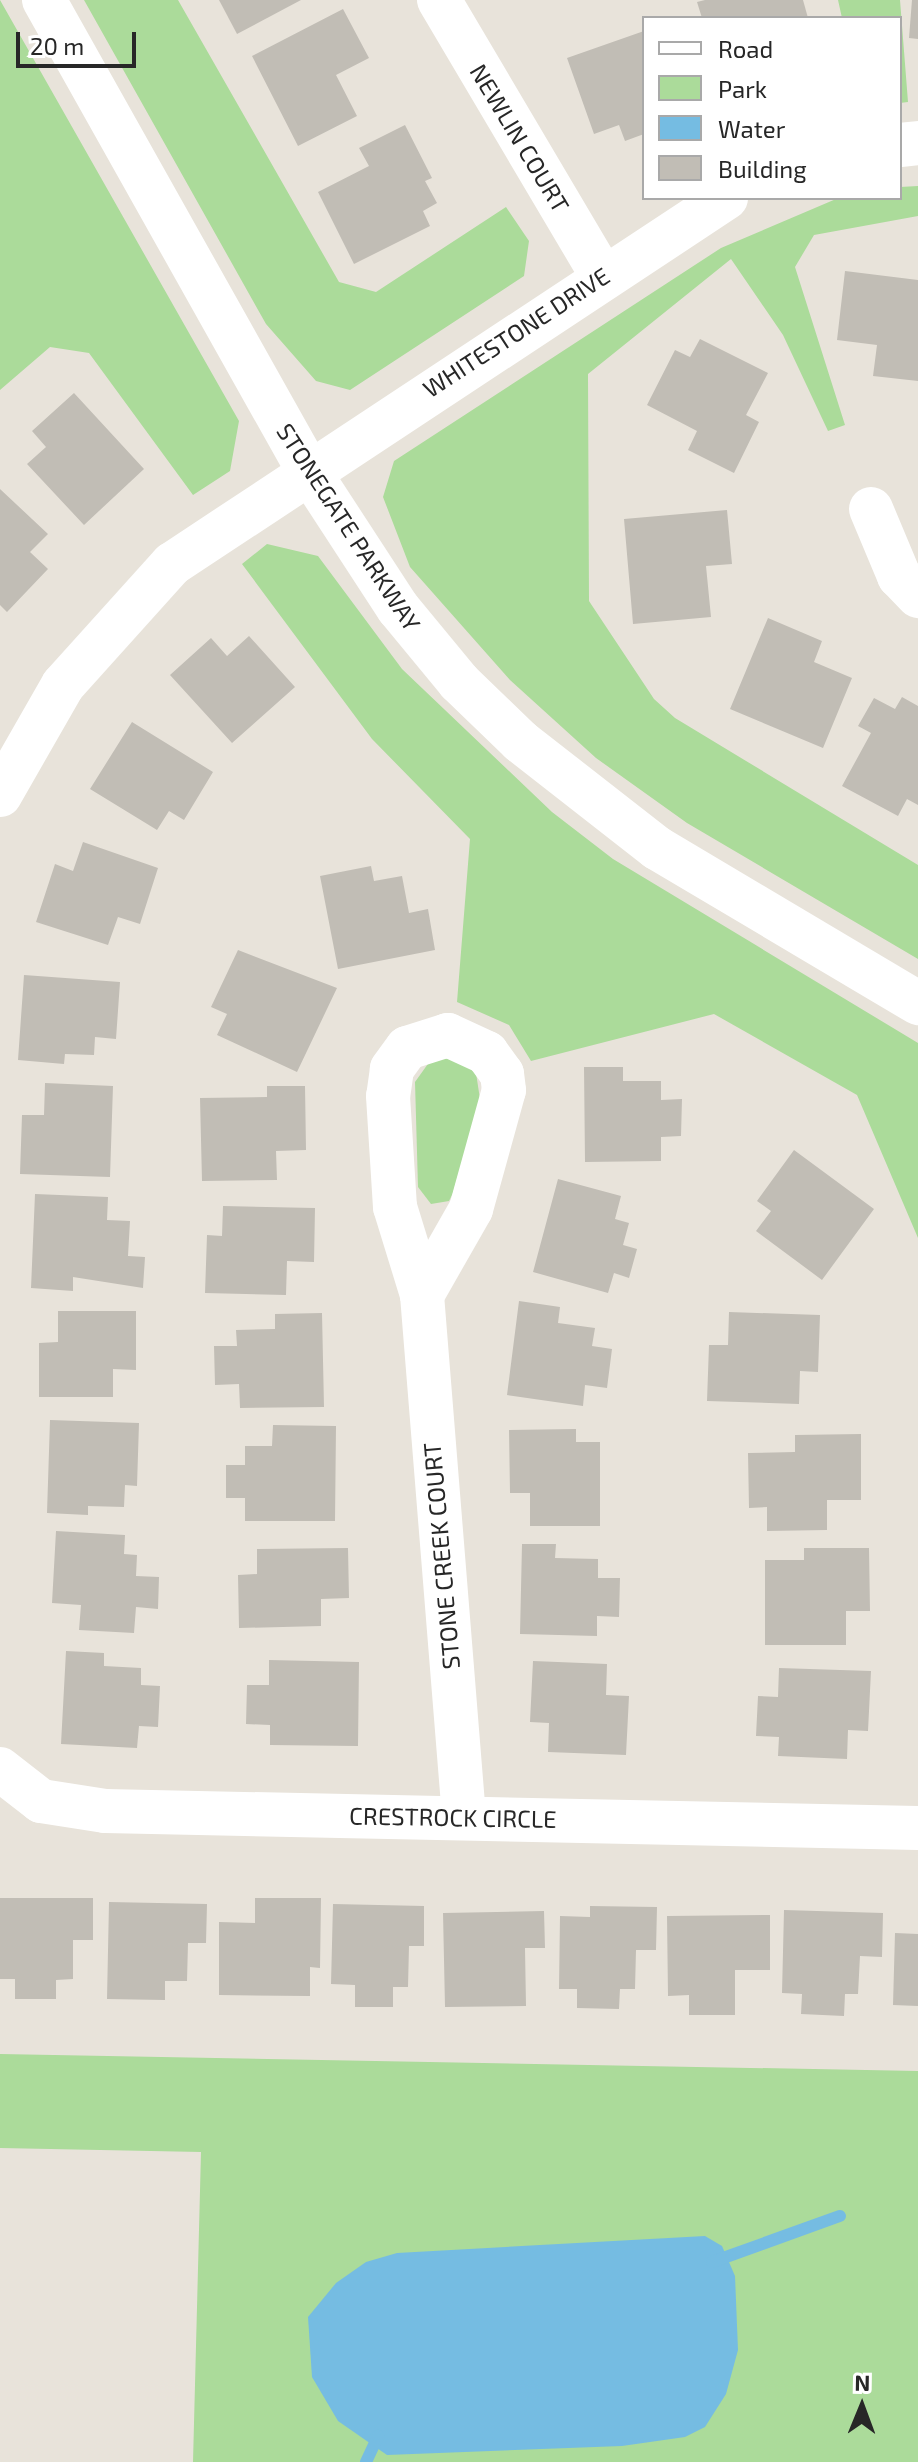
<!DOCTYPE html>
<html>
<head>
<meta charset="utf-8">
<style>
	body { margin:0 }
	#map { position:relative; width:918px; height:2462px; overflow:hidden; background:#e8e3da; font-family:"Exo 2",sans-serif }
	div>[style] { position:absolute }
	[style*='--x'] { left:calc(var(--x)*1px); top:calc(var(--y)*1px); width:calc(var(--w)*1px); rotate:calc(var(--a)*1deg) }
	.green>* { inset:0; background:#abdb9a }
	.water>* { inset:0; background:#75bce2 }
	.stream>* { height:12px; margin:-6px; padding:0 6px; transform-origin:6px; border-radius:6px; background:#75bce2 }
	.building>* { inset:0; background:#c1bdb5 }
	.street>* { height:44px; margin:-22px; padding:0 22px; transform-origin:22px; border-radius:22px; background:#fff }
	.secondary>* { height:44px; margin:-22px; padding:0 22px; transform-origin:22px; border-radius:22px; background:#fff }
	span { translate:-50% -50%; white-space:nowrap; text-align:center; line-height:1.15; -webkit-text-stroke:7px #fff; paint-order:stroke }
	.street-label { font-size:24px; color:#272727 }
	.legend { position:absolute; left:642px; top:16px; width:260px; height:184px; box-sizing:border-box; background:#fff; border:2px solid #a9a9a9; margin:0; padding:10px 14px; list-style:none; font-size:24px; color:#272727 }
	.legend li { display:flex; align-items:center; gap:16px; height:40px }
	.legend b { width:40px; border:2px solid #a9a9a9 }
	.north { position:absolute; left:822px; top:2366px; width:80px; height:80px; -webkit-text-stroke:6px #fff; paint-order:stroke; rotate:1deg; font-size:22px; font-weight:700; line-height:32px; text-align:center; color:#272727 }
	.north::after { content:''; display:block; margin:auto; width:28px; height:36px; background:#272727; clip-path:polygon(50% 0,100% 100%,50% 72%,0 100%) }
	.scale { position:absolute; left:16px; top:32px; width:120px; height:36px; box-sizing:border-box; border:4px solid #272727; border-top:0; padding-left:10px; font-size:24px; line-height:28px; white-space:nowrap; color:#272727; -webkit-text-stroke:6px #fff; paint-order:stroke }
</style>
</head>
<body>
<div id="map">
	<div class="green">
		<div style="clip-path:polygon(0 0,239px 421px,230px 471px,193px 495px,89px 353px,50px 347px,0 390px)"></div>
		<div style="clip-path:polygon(84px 0,178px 0,339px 282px,376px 292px,506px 207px,529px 241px,524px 276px,350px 390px,316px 381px,266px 324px)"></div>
		<div style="clip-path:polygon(838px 0,900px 0,908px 102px,900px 103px,900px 18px,842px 18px)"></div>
		<div style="clip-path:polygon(918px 186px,918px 216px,814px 235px,795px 267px,845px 425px,828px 431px,783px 335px,731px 259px,588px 374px,589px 601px,654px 699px,675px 718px,918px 865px,918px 959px,687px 823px,596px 758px,510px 680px,410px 567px,383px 497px,394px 461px,721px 248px,836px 199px,900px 198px,900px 187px)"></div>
		<div style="clip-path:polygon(267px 544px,318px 556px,402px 669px,552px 812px,613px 859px,918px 1043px,918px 1238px,857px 1095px,714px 1014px,531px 1061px,509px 1025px,457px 1002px,470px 839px,372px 739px,242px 564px)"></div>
		<div style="clip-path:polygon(455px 1057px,476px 1073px,480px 1099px,453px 1193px,449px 1201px,431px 1204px,418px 1187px,415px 1082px,430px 1061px)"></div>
		<div style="clip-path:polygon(0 2054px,918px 2071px,918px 2462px,193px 2462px,201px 2152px,0 2148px)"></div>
	</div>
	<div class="water">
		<div style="clip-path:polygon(705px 2236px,722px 2246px,735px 2276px,738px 2350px,726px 2394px,705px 2427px,685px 2437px,622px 2446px,387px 2455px,338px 2421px,312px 2377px,308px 2317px,336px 2283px,366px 2262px,397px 2253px)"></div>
	</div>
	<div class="stream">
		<div style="--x:712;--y:2262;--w:136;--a:-19.8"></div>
		<div style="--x:366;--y:2462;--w:29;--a:-65"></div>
	</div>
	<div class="building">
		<div style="clip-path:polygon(219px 0,301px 0,237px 34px)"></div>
		<div style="clip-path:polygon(705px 0,803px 0,808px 18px,702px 18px,697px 2px)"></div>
		<div style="clip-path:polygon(912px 0,918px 0,918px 39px,909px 38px)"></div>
		<div style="clip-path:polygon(343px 9px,369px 58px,336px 75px,357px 116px,298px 146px,252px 56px)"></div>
		<div style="clip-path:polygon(644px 31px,644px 134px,625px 141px,619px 125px,594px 134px,567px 58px)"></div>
		<div style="clip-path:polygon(405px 125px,432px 178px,425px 181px,437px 203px,423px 211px,430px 226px,354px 264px,318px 192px,369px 166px,359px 148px)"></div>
		<div style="clip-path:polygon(845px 271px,918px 280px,918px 381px,873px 376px,877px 345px,837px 340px)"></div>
		<div style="clip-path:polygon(700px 339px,768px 373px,746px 415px,759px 422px,734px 473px,688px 450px,697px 431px,647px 405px,675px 350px,690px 357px)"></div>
		<div style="clip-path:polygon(74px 393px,144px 469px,84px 525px,27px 464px,46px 447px,32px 431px)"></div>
		<div style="clip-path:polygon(0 489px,48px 534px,30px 552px,48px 569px,7px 612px,0 605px)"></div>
		<div style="clip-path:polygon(727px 510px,732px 564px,706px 566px,711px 617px,633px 624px,624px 519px)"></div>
		<div style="clip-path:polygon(768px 618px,822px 641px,814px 662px,852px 678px,823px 748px,730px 709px)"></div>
		<div style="clip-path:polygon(249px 636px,295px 687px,232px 743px,170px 675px,211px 638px,227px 656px)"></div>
		<div style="clip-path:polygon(902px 697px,918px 706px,918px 805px,907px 799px,898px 816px,842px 786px,871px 733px,858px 726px,874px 698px,895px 709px)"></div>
		<div style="clip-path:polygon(132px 722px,213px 772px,184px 820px,169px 811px,157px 830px,90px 789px)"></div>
		<div style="clip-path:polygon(83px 842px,158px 868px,140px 924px,118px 917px,108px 945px,36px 922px,55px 864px,73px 871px)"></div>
		<div style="clip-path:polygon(371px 866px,374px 881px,402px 876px,409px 913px,428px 909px,435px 950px,338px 969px,320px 876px)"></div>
		<div style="clip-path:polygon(238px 950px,337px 988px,297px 1072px,217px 1035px,227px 1014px,211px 1007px)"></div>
		<div style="clip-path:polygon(24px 975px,120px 982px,116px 1039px,95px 1037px,94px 1055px,65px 1054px,64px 1064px,18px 1060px)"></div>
		<div style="clip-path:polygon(584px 1067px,623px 1067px,623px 1081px,661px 1081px,661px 1100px,682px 1099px,681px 1136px,661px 1137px,661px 1161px,585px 1162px)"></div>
		<div style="clip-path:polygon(45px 1083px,113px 1086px,110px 1177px,20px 1174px,22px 1115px,44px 1115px)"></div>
		<div style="clip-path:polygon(267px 1086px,305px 1086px,306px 1150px,276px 1151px,277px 1180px,202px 1181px,200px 1098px,267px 1097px)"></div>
		<div style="clip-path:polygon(794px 1150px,874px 1209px,822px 1280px,756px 1231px,771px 1211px,757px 1201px)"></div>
		<div style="clip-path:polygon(558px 1179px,621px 1196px,615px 1219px,629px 1223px,623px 1245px,637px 1249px,629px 1278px,614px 1273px,608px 1293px,533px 1272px)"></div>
		<div style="clip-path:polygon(35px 1194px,108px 1197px,107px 1220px,130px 1221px,128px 1256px,145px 1257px,143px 1288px,73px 1277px,73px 1291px,31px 1288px)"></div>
		<div style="clip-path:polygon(223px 1206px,315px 1208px,314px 1262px,287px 1261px,286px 1295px,205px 1293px,207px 1235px,222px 1236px)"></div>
		<div style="clip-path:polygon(519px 1301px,560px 1307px,558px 1323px,595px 1328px,592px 1346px,612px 1349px,607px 1388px,585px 1385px,583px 1406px,507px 1395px)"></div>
		<div style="clip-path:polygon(58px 1311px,136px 1311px,136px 1370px,113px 1369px,113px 1397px,39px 1397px,39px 1343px,58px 1342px)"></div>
		<div style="clip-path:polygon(729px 1312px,820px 1315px,818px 1372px,800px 1371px,799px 1404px,707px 1401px,709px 1345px,728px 1345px)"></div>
		<div style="clip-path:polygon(322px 1313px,324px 1407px,240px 1408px,239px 1384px,215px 1385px,214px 1346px,237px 1346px,236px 1330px,275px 1329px,275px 1314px)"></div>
		<div style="clip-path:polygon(50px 1420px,139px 1423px,137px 1486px,125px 1485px,124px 1507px,88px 1506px,88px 1515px,47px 1513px)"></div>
		<div style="clip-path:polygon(273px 1425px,336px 1426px,335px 1521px,245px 1521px,245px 1498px,226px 1498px,226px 1465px,245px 1465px,245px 1446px,272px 1446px)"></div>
		<div style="clip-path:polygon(576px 1429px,576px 1442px,600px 1442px,600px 1526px,530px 1526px,530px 1493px,510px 1493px,509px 1430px)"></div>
		<div style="clip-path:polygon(861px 1434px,861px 1500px,827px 1500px,827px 1530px,767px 1531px,767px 1507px,749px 1508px,748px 1453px,795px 1452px,795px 1435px)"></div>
		<div style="clip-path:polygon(56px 1531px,125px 1535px,124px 1554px,137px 1555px,136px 1576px,159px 1577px,158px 1609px,136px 1607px,134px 1633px,79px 1630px,81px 1605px,52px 1603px)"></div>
		<div style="clip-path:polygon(522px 1544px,556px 1544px,555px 1558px,598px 1559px,598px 1578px,620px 1578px,619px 1617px,597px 1616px,597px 1636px,520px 1634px)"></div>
		<div style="clip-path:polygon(348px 1548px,349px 1598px,321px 1599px,321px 1626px,239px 1628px,238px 1575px,257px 1574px,257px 1549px)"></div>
		<div style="clip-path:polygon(804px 1548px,869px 1548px,870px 1611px,846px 1611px,846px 1645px,765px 1645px,765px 1560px,804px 1560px)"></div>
		<div style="clip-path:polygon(66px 1651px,104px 1653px,104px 1666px,141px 1668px,141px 1685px,160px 1686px,158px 1727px,139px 1726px,137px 1748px,61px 1744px)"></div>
		<div style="clip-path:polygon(269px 1660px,359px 1662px,358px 1746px,270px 1745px,270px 1725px,246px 1724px,247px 1685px,269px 1685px)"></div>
		<div style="clip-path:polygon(533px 1661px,607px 1664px,606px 1695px,629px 1696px,626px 1755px,548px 1752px,549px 1723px,530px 1722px)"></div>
		<div style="clip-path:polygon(779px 1668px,871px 1671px,868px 1731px,848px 1730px,847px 1759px,778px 1756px,779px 1737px,756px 1736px,758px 1696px,778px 1697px)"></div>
		<div style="clip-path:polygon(0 1898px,93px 1898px,93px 1940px,73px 1940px,73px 1979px,56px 1980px,56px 1999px,15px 1999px,15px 1979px,0 1979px)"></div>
		<div style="clip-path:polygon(255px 1898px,321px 1898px,320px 1968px,310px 1967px,310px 1996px,219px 1995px,219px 1922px,255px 1923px)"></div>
		<div style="clip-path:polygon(109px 1902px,207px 1904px,206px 1943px,188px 1943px,187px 1981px,165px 1981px,165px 2000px,107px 1999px)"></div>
		<div style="clip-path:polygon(333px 1904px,424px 1906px,424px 1946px,409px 1946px,408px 1987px,393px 1987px,393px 2007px,355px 2007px,355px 1985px,331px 1984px)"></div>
		<div style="clip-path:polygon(590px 1906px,657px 1907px,656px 1950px,636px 1950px,635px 1989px,620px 1989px,619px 2009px,577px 2008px,577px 1989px,559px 1989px,560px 1916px,590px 1917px)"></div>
		<div style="clip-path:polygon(784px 1910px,883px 1913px,882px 1957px,860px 1956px,858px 1994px,845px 1994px,844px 2016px,801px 2014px,802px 1994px,782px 1993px)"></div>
		<div style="clip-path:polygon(544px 1911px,545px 1948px,525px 1948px,526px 2006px,445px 2007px,443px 1913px)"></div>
		<div style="clip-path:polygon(770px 1915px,770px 1970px,735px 1970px,735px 2015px,689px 2015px,689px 1995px,668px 1996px,667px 1916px)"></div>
		<div style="clip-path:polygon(895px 1933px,918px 1934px,918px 2006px,893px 2005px)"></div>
	</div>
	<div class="street">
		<div style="--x:439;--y:0;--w:321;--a:59.4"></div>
		<div style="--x:900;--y:145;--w:18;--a:-6"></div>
		<div style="--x:871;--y:509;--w:73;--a:67.3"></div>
		<div style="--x:899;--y:576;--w:28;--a:46"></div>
		<div style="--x:0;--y:795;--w:127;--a:-60.2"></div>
		<div style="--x:63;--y:685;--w:163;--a:-48"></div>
		<div style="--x:172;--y:564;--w:664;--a:-33.45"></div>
		<div style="--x:422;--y:1295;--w:99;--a:-60.3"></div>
		<div style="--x:471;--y:1209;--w:123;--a:-74.5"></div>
		<div style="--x:504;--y:1090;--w:16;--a:-97"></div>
		<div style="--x:502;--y:1074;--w:26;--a:-126"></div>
		<div style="--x:487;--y:1053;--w:43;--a:-155.2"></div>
		<div style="--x:448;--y:1035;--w:43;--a:162.4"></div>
		<div style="--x:407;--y:1048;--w:26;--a:126"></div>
		<div style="--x:392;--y:1069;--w:27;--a:98"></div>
		<div style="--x:388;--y:1096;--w:111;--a:86.4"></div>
		<div style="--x:395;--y:1207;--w:92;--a:72.9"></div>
		<div style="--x:422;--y:1295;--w:524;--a:85.4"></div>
		<div style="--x:0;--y:1769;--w:52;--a:38"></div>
		<div style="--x:41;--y:1801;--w:65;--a:8.9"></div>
		<div style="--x:105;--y:1811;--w:813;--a:1.2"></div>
	</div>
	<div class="secondary">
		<div style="--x:44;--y:0;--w:539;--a:60.68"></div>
		<div style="--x:308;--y:470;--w:165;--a:56.9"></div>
		<div style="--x:398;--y:608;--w:96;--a:50.5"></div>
		<div style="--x:459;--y:682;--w:85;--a:44"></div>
		<div style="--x:520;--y:741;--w:174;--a:38"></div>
		<div style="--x:657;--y:848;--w:304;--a:30.7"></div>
	</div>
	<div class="street-label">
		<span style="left:520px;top:138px;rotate:59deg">NEWLIN COURT</span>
		<span style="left:516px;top:332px;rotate:-33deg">WHITESTONE DRIVE</span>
		<span style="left:349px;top:527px;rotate:57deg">STONEGATE PARKWAY</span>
		<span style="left:441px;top:1556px;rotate:-95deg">STONE CREEK COURT</span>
		<span style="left:453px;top:1817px;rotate:1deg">CRESTROCK CIRCLE</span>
	</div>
	<ul class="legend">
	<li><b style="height:10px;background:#fff"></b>Road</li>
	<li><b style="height:22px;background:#abdb9a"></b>Park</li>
	<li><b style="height:22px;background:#75bce2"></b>Water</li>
	<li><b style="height:22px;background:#c1bdb5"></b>Building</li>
	</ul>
	<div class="north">N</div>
	<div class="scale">20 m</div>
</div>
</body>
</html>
